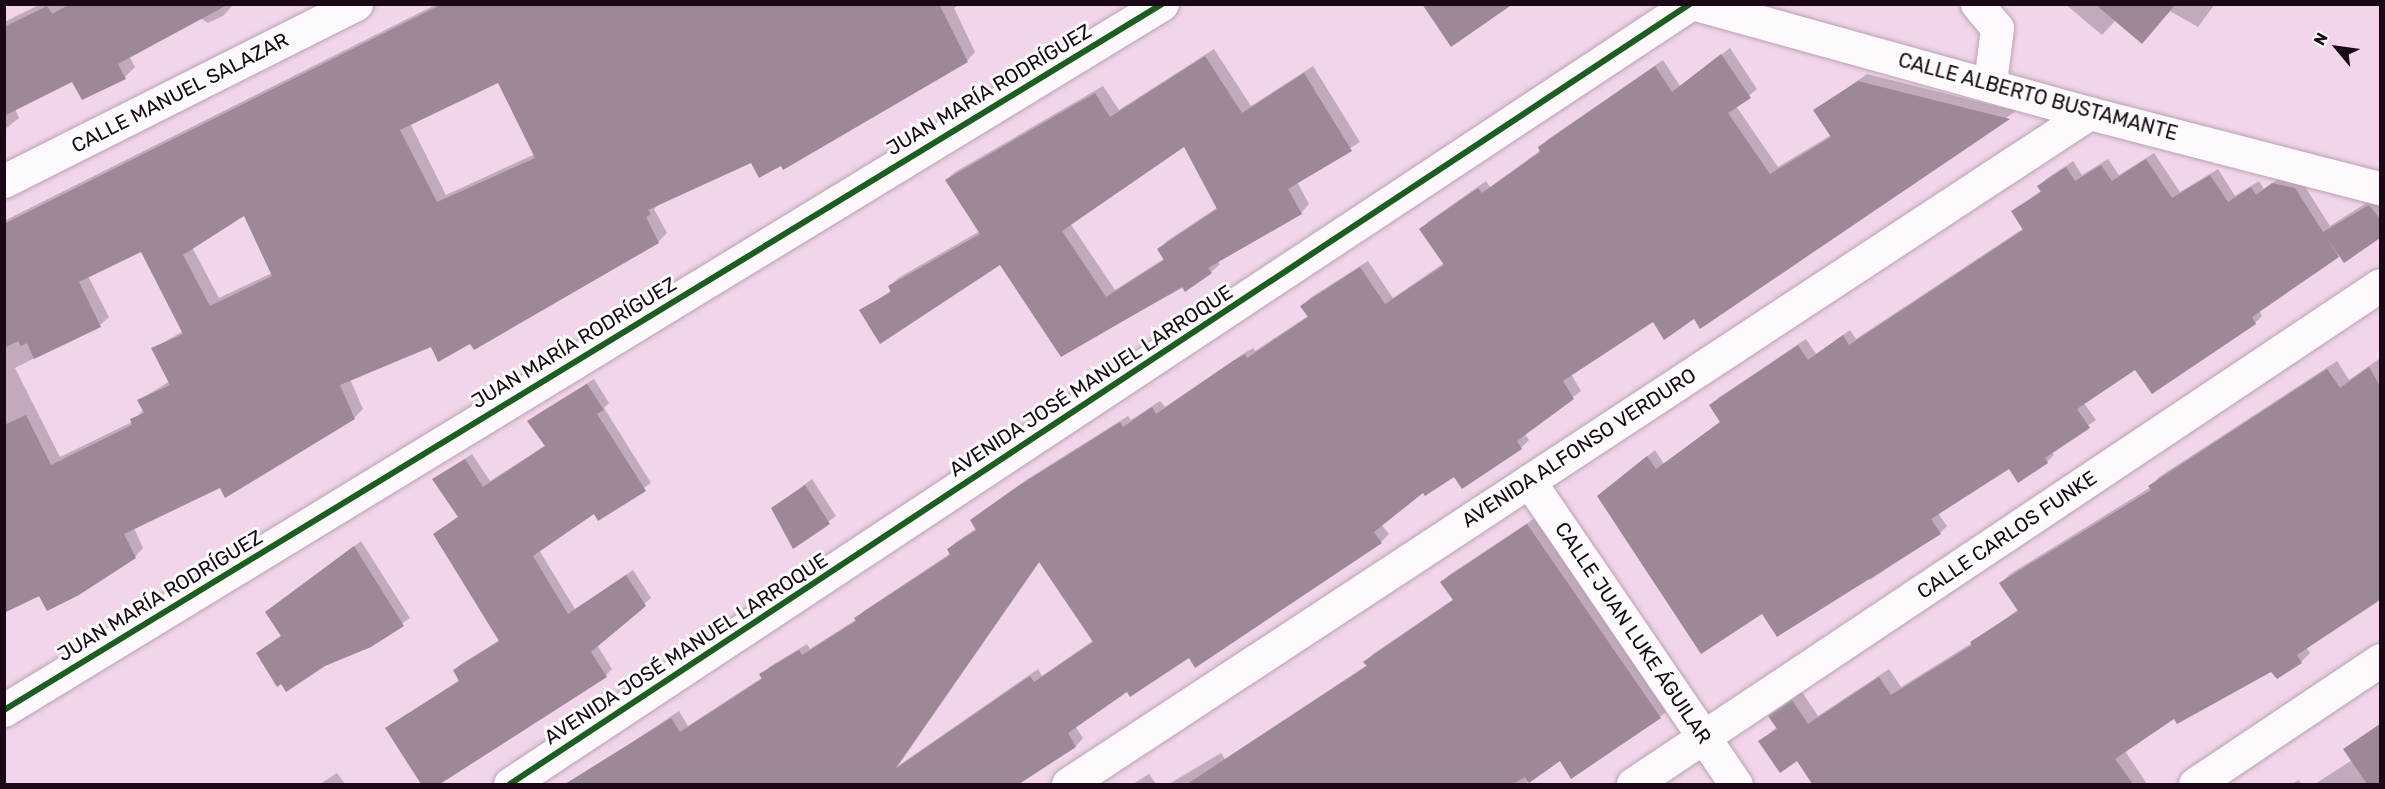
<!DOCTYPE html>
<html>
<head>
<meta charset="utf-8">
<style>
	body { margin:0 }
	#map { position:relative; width:2385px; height:789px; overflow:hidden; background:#f2d5ea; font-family:Rubik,sans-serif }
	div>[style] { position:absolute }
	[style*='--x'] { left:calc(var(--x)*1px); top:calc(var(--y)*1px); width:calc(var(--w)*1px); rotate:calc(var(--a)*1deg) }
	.shadow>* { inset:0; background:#0003 }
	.building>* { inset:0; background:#9d8898 }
	.roads { filter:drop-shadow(0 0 2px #b8a2b2) drop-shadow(0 0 2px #b8a2b2) }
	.minor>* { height:33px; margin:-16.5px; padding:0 16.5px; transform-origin:16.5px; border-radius:16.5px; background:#fdf9fc }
	.cycleway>* { height:6px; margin:-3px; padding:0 3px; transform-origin:3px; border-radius:3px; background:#1b5e20 }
	span { translate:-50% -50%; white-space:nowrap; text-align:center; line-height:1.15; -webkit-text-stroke:6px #fdfdfd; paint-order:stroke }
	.street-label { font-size:20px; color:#1a0816 }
	.frame { position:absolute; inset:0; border:6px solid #1a0816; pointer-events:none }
	.north { position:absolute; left:2307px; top:18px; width:60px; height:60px; -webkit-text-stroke:4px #fdfdfd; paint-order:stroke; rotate:299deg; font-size:16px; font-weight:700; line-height:24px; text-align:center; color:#1a0816 }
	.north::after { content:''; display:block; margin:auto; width:21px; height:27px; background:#1a0816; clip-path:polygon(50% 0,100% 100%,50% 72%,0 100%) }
</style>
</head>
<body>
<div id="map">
	<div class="shadow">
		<div style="clip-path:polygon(41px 4px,234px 4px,223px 16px,208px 23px,200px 18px,129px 56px,135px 67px,125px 77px,73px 80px,15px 109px,19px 118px,4px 130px,4px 22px)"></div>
		<div style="clip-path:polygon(evenodd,437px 4px,961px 4px,954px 8px,975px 52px,967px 61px,782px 164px,752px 161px,659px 204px,654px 209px,667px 233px,658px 242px,471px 342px,431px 345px,350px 379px,363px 409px,354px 418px,134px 528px,143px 548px,135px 557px,4px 611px,4px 221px,437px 4px,498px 81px,535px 154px,446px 195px,410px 123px,498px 81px,437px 4px,245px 214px,272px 273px,219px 298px,192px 247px,245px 214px,437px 4px,142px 250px,183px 331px,153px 349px,170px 381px,139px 400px,144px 409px,132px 422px,60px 457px,15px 368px,100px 325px,109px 317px,88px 276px,142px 250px)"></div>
		<div style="clip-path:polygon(2065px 4px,2215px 4px,2198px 27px,2170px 11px,2142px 42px,2116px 20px,2102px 35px)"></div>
		<div style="clip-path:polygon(evenodd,1730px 48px,1757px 89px,1736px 106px,1778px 167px,1831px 135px,1815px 111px,1867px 74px,2016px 111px,1700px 327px,1694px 317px,1653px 320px,1571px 374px,1581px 391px,1525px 434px,1529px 440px,1521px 448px,1423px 491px,1381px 524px,1389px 534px,1381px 542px,1127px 690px,1075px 726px,1083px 738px,1076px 746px,1018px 784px,589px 784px,583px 775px,679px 711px,688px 726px,763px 677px,769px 667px,807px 644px,810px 649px,857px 619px,864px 611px,951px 553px,949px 549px,956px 542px,977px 528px,972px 521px,980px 513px,1026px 480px,1128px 416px,1131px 420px,1160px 401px,1165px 407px,1243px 354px,1253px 348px,1255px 351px,1308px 316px,1302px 306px,1310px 298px,1368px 261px,1393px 298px,1444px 263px,1421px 229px,1429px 221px,1486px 181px,1490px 187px,1541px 150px,1547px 140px,1663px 60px,1680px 86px,1730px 48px,1040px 561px,1094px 640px,1042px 676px,1038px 669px,898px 766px,1040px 561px)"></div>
		<div style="clip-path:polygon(evenodd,1214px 49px,1251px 106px,1313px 66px,1360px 142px,1297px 182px,1309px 204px,1301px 213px,1217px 261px,1220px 264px,1211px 272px,1061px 355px,1000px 263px,861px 311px,892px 290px,890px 286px,898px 278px,980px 231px,946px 180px,955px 172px,1103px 86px,1119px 110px,1214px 49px,1184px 145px,1218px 207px,1167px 241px,1159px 249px,1165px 258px,1115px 290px,1070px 223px,1184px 145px)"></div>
		<div style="clip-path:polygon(2154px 153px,2180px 192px,2218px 169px,2235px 196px,2259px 181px,2264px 189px,2281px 177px,2302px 182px,2330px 226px,2374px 198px,2380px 208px,2380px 236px,2344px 261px,2339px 254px,2259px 310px,2262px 316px,2255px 323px,2152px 392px,2136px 368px,2084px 403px,2096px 420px,2052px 451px,2054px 455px,2047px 462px,2009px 467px,1938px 513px,1947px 526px,1940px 533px,1870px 580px,1867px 576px,1762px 612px,1599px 496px,1655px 450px,1664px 464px,1721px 421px,1711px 405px,1718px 398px,1806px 339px,1816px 354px,1850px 330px,1856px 339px,2024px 228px,2013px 211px,2042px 190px,2039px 186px,2046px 179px,2073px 161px,2082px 175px,2108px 159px,2119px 175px)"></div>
		<div style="clip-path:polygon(2379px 359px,2380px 598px,2306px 647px,2310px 653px,2301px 662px,2272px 670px,2175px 717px,2125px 751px,2147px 784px,2099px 784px,2092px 774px,2076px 784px,1814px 784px,1798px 759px,1760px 741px,1777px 727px,1770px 716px,1802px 692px,1818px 716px,1889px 669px,1901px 687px,1972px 643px,2019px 609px,2001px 583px,2010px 574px,2151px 487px,2159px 477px,2337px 361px,2349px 380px)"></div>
		<div style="clip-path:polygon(594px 379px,609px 403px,604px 408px,651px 483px,599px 519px,595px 512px,539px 550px,575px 609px,633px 570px,651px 598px,597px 645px,612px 669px,606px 675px,437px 784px,423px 784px,386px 728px,460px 680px,454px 671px,461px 664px,500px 640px,435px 534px,459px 516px,434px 479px,472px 454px,490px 481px,546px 445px,529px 421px,536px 415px)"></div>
		<div style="clip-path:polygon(812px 479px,836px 516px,794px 547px,772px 509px)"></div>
		<div style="clip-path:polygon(1535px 518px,1668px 710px,1660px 717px,1560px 759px,1525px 784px,1169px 784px,1221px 753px,1225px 759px,1367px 665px,1365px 662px,1373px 654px,1454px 599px,1442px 582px,1449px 575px)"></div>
		<div style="clip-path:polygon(361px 541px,410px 618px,370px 646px,258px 654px,282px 635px,266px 612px)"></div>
		<div style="clip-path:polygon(2380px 724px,2380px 784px,2315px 784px,2352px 760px,2345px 749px)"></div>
		<div style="clip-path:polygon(337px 773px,345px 784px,320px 784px)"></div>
		<div style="clip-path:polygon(1149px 774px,1156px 784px,1133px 784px)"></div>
		<div style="clip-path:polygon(2299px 780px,2301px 784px,2292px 784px)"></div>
	</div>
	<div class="building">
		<div style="clip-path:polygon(70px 4px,229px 4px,118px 64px,126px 79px,82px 100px,72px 82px,4px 116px,4px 27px,47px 6px,52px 14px)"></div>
		<div style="clip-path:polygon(evenodd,442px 4px,939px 4px,968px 62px,783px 170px,781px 166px,759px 178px,751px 163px,648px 210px,651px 214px,646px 217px,659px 243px,474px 350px,470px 344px,438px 362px,431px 347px,340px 385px,355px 419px,225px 498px,220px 488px,124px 534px,136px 558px,79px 595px,47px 611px,39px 596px,4px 613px,4px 425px,26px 415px,51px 465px,132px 425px,130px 419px,144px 413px,137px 400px,170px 385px,151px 348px,183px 334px,141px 252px,79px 282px,101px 327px,34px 359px,27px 343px,21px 346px,18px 341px,4px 348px,4px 224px,442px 4px,498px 83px,535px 158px,437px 202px,400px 130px,498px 83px,442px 4px,244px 216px,272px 276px,210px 306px,183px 255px,244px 216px)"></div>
		<div style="clip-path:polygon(1422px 4px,1513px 4px,1451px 47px)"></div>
		<div style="clip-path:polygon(2095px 4px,2176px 4px,2142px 44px)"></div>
		<div style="clip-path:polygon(evenodd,1721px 54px,1751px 98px,1728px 113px,1770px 174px,1831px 137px,1813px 110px,1858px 81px,2010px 119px,1700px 329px,1694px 319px,1664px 340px,1653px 322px,1563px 381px,1574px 399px,1517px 441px,1522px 449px,1462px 489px,1454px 477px,1425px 496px,1423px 493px,1374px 532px,1382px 543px,1195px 668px,1189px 658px,1130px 697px,1127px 692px,1068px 733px,1076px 747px,1019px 784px,565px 784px,671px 718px,680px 732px,762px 679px,759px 674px,799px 650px,802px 655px,856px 621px,854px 618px,950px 555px,947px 549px,976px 530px,970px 520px,1017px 487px,1120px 422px,1123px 427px,1152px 407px,1156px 414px,1233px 361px,1245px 354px,1247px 358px,1308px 317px,1300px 306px,1360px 267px,1385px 304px,1444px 265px,1419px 229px,1478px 188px,1482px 193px,1540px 152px,1538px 147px,1655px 66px,1672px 92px,1721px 54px,1039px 562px,1093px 642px,1034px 682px,1030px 676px,895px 769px,1039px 562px)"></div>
		<div style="clip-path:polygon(evenodd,1205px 56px,1242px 113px,1304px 73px,1352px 151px,1288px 189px,1302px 214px,1208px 268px,1212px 273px,1185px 292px,1182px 287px,1061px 357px,1000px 265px,880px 344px,859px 310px,891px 292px,888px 286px,980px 234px,945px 180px,1095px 93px,1110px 117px,1205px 56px,1184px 147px,1217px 209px,1157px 249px,1164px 260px,1106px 297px,1062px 231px,1184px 147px)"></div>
		<div style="clip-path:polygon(2146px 159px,2172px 198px,2210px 175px,2228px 202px,2251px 187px,2256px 195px,2272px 183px,2295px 188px,2323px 232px,2369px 205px,2380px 219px,2380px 238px,2344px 263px,2326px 237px,2339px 257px,2252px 317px,2256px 324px,2152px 394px,2135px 370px,2077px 409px,2090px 428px,2045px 458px,2048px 463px,2018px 483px,2009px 469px,1931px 519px,1941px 534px,1777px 637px,1762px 614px,1701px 654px,1597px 496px,1647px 456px,1656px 469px,1720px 422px,1709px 405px,1798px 345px,1808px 360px,1843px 335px,1849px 345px,2023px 230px,2011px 211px,2041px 192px,2037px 186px,2066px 167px,2075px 181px,2101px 165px,2112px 181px)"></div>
		<div style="clip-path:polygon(2369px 367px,2380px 386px,2380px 600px,2297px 655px,2302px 663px,2277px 679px,2271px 672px,2177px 724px,2174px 719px,2115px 759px,2133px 784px,1812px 784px,1797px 761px,1780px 773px,1758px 741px,1777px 729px,1768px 716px,1792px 700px,1808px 724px,1879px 677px,1891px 695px,1972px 645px,1970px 642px,2018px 611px,1999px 583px,2151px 490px,2148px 486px,2327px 369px,2340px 388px)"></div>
		<div style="clip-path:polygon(587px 384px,604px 410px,597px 414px,646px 491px,598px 521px,594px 514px,533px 556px,568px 614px,626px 575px,646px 606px,591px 652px,607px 677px,440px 784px,421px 784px,385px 728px,459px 681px,453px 670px,499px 641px,433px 534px,458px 517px,432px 479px,465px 459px,483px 487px,545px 446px,527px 421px)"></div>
		<div style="clip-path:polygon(805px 485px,830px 524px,793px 549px,771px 508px)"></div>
		<div style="clip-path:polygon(1527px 524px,1661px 718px,1571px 779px,1560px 761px,1529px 783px,1525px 777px,1513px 784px,1187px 784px,1367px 666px,1363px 662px,1453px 600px,1440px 582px)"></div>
		<div style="clip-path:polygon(354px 546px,404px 626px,371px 647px,325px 666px,286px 692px,281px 684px,277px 687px,256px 653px,281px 636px,265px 612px)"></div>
		<div style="clip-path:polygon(2380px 724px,2380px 784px,2367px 784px,2343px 749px)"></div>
	</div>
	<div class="roads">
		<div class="minor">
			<div style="--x:1696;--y:4;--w:408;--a:15.5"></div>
			<div style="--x:2089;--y:113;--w:301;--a:14.5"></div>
			<div style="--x:1977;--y:4;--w:31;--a:50"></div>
			<div style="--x:1997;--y:28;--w:55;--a:97.3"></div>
			<div style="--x:4;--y:181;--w:394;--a:-26.7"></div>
			<div style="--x:1529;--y:481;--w:367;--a:55.7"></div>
			<div style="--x:4;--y:710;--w:1356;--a:-31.37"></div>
			<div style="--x:510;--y:784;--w:1414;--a:-33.47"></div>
			<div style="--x:1068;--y:784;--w:1222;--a:-33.31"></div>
			<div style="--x:1633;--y:784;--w:898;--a:-33.74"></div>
			<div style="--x:2195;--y:784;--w:223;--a:-33.8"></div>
		</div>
	</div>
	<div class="cycleway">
		<div style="--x:4;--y:710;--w:1356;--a:-31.37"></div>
		<div style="--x:510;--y:784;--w:1414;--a:-33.47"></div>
	</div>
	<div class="street-label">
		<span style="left:989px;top:90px;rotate:-31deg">JUAN MARÍA RODRÍGUEZ</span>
		<span style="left:180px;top:93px;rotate:-27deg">CALLE MANUEL SALAZAR</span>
		<span style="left:2038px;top:97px;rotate:15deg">CALLE ALBERTO BUSTAMANTE</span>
		<span style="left:574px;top:343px;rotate:-31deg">JUAN MARÍA RODRÍGUEZ</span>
		<span style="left:1091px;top:381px;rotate:-33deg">AVENIDA JOSÉ MANUEL LARROQUE</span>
		<span style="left:1579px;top:448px;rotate:-33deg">AVENIDA ALFONSO VERDURO</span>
		<span style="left:2007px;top:535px;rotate:-34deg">CALLE CARLOS FUNKE</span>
		<span style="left:160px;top:596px;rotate:-31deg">JUAN MARÍA RODRÍGUEZ</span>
		<span style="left:1633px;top:633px;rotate:56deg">CALLE JUAN LUKE ÁGUILAR</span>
		<span style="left:686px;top:649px;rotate:-33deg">AVENIDA JOSÉ MANUEL LARROQUE</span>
	</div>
	<div class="frame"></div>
	<div class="north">N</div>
</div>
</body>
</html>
